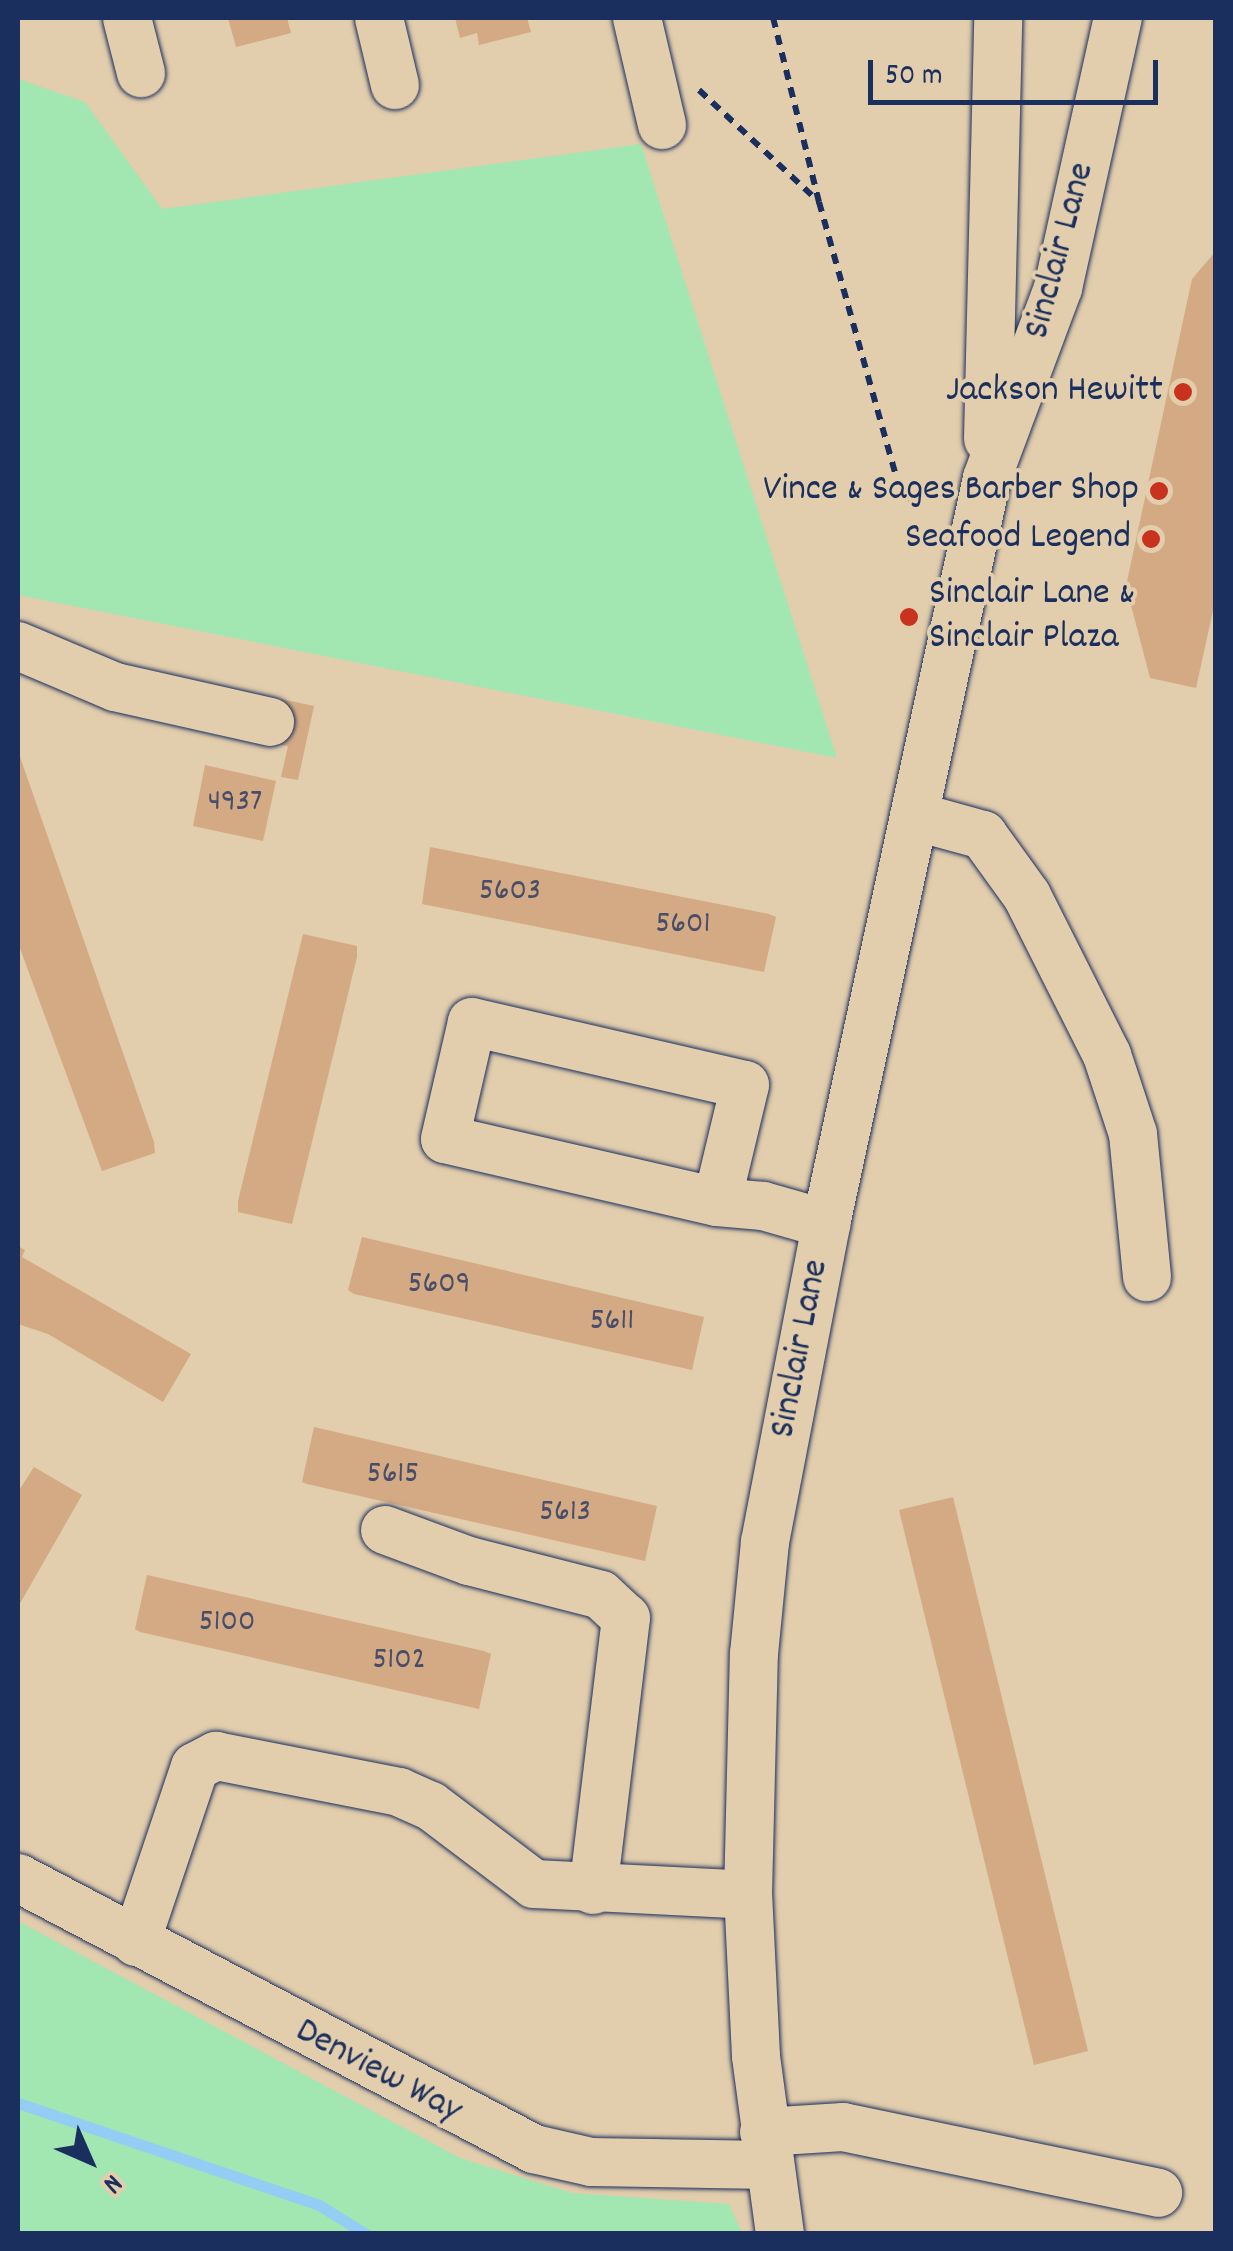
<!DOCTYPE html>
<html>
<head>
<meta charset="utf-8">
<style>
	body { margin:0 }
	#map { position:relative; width:1233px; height:2251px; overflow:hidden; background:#e2cdac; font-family:Dekko,sans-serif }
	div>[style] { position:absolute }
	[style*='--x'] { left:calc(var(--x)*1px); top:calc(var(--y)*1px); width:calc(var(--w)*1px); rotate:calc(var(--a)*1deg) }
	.green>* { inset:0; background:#a2e6b1 }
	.stream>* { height:11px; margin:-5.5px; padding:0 5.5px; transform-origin:5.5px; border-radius:5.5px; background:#93cdf3 }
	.building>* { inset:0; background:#d4aa85 }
	.path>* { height:6px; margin-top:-3px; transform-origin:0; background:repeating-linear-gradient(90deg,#1b2f5e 0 10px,transparent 0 18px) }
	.roads { filter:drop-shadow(0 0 2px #1b2f5e) drop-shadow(0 0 2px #1b2f5e) }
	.minor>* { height:48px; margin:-24px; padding:0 24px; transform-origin:24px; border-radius:24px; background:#e2cdac }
	.dots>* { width:28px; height:28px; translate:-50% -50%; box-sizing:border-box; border:5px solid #e2cdac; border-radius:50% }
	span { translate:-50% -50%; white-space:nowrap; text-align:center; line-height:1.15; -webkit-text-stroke:8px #e2cdac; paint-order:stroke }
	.number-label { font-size:32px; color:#494e68 }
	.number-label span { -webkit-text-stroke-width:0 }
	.street-label { font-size:38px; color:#1b2f5e }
	.poi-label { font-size:38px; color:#1b2f5e }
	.right { translate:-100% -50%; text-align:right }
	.left { translate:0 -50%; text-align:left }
	.frame { position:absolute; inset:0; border:20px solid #1b2f5e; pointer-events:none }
	.north { position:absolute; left:40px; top:2111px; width:100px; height:100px; -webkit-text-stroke:8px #e2cdac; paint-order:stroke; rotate:135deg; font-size:28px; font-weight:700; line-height:40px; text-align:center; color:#1b2f5e }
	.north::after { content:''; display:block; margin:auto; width:35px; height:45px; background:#1b2f5e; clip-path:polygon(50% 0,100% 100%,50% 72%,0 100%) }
	.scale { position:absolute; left:868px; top:60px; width:290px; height:45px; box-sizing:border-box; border:5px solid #1b2f5e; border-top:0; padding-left:12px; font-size:30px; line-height:35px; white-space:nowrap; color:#1b2f5e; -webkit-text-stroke:8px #e2cdac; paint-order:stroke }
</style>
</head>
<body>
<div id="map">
	<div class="green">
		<div style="clip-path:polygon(18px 79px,85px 102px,162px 209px,641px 144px,837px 758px,18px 595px)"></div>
		<div style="clip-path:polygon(18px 1921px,460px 2158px,572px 2193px,729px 2204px,742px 2233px,18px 2233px)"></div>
	</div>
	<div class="stream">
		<div style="--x:18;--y:2103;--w:318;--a:18.7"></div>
		<div style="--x:319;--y:2205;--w:55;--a:31.7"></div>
	</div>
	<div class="building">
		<div style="clip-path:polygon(228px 18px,287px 18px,291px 33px,236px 47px)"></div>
		<div style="clip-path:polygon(455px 18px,527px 18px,531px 32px,479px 45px,477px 33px,460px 38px)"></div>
		<div style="clip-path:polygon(1216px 251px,1216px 597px,1196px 688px,1150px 678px,1126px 586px,1192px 279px)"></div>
		<div style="clip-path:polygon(281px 699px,314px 706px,298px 780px,281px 777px,288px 746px,273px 743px)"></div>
		<div style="clip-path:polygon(18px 751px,154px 1142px,155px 1153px,102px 1171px,18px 943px)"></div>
		<div style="clip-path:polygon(205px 765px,276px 781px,263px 841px,193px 826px)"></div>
		<div style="clip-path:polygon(430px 847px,769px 914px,776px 917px,764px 972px,422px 904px)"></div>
		<div style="clip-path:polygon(303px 934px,357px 946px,357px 957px,292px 1224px,238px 1212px,238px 1201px)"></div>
		<div style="clip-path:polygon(362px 1237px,704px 1317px,692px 1370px,354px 1294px,348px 1290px)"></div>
		<div style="clip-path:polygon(18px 1246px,25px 1250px,22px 1257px,191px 1354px,163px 1402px,48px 1334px,18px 1324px)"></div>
		<div style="clip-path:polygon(314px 1427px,657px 1506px,645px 1561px,307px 1484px,302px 1482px)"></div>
		<div style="clip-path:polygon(34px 1467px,82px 1495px,18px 1607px,18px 1492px)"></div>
		<div style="clip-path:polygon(953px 1497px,1088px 2051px,1034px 2065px,899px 1510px)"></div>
		<div style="clip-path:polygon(147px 1575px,484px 1651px,491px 1654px,479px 1709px,140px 1632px,135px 1629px)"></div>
	</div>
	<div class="path">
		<div style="--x:699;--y:90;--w:164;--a:43"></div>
		<div style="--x:819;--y:202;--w:190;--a:-104"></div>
		<div style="--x:819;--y:202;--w:289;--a:74.3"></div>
		<div style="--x:897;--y:480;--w:23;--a:61"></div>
		<div style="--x:908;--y:500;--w:18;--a:6"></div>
	</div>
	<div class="roads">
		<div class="minor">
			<div style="--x:127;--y:18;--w:57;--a:75.7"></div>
			<div style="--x:379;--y:18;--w:69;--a:76.6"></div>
			<div style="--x:637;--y:18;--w:110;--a:76.8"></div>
			<div style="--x:988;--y:439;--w:421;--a:-88.6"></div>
			<div style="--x:18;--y:646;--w:105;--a:22.9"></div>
			<div style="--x:115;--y:687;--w:159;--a:12.7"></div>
			<div style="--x:914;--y:816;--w:72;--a:15.4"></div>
			<div style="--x:983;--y:835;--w:75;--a:54.2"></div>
			<div style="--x:1027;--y:896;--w:178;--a:63.3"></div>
			<div style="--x:1107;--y:1055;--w:83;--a:71.8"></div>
			<div style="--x:1133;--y:1134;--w:144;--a:84.4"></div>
			<div style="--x:472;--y:1022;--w:280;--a:13"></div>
			<div style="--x:745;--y:1085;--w:120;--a:103.5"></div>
			<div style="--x:717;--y:1202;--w:279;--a:-167"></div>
			<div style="--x:445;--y:1139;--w:120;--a:-77"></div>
			<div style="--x:717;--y:1202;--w:46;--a:5"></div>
			<div style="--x:763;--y:1206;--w:66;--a:15.9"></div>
			<div style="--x:385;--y:1530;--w:90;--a:20.3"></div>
			<div style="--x:469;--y:1561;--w:136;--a:14.4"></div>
			<div style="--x:601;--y:1595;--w:34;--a:43"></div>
			<div style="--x:626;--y:1618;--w:274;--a:96.9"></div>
			<div style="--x:18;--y:1878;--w:583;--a:27.71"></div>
			<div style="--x:534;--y:2149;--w:58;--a:12.8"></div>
			<div style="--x:591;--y:2162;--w:178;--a:1"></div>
			<div style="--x:136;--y:1942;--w:185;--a:-71.4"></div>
			<div style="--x:195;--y:1767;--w:24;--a:-28"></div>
			<div style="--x:216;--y:1756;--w:187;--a:11.1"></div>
			<div style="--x:399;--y:1792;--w:35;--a:24"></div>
			<div style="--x:431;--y:1806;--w:129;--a:37.1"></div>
			<div style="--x:534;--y:1884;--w:214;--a:2.9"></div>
			<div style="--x:764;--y:2132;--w:79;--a:-3.6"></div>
			<div style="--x:843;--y:2127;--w:322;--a:11.8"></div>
			<div style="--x:780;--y:2234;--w:180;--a:-97.7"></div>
			<div style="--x:756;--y:2056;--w:161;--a:-92.8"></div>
			<div style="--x:748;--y:1895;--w:241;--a:-88.6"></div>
			<div style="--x:754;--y:1654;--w:113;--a:-84.4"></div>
			<div style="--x:765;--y:1542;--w:324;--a:-79.1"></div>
			<div style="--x:826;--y:1224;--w:763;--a:-77.82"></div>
			<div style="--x:987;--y:478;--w:203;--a:-69.5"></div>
			<div style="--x:1058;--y:288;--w:277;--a:-77.5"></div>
		</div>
	</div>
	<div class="dots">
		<div style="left:1183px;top:392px;background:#c8321e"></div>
		<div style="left:1159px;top:491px;background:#c8321e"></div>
		<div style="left:1151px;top:539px;background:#c8321e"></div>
		<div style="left:909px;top:617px;background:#c8321e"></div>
	</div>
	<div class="number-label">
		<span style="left:235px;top:803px">4937</span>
		<span style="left:510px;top:892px">5603</span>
		<span style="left:683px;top:925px">5601</span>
		<span style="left:439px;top:1285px">5609</span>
		<span style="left:612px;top:1322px">5611</span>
		<span style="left:393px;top:1475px">5615</span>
		<span style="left:565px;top:1513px">5613</span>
		<span style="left:227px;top:1623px">5100</span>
		<span style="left:399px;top:1661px">5102</span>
	</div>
	<div class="street-label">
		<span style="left:1061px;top:251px;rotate:-75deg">Sinclair Lane</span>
		<span style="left:801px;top:1349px;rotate:-79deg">Sinclair Lane</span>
		<span style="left:378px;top:2072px;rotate:28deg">Denview Way</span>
	</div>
	<div class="poi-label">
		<span class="right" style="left:1163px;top:392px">Jackson Hewitt</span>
		<span class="right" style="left:1139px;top:491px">Vince &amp; Sages Barber Shop</span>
		<span class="right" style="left:1131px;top:539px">Seafood Legend</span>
		<span class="left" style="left:929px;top:617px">Sinclair Lane &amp;<br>Sinclair Plaza</span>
	</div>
	<div class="frame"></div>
	<div class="north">N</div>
	<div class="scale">50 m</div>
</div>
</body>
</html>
